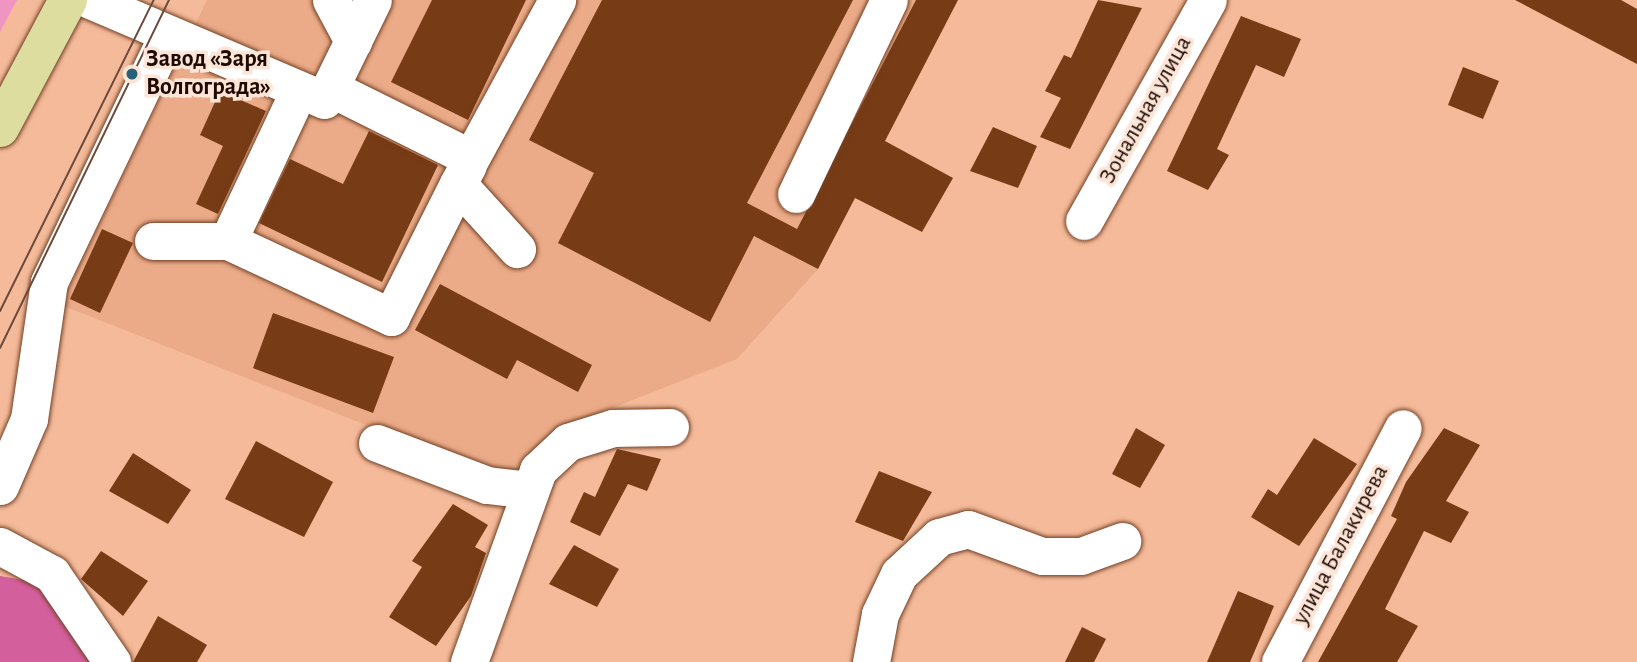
<!DOCTYPE html>
<html>
<head>
<meta charset="utf-8">
<style>
	body { margin:0 }
	#map { position:relative; width:1637px; height:662px; overflow:hidden; background:#f5ba9a; font-family:"Alegreya Sans",sans-serif }
	div>[style] { position:absolute }
	[style*='--x'] { left:calc(var(--x)*1px); top:calc(var(--y)*1px); width:calc(var(--w)*1px); rotate:calc(var(--a)*1deg) }
	.built>* { inset:0; background:#ecab88 }
	.green>* { inset:0; background:#f095c2 }
	.forest>* { inset:0; background:#d45f9d }
	.building>* { inset:0; background:#773b15 }
	.roads { filter:drop-shadow(0 0 2px #724024) drop-shadow(0 0 2px #724024) }
	.minor>* { height:37px; margin:-18.5px; padding:0 18.5px; transform-origin:18.5px; border-radius:18.5px; background:#fff }
	.major>* { height:38px; margin:-19px; padding:0 19px; transform-origin:19px; border-radius:19px; background:#dddda0 }
	.tram>* { height:2px; margin:-1px; padding:0 1px; transform-origin:1px; border-radius:1px; background:#6c4a39 }
	.dots>* { width:19px; height:19px; translate:-50% -50%; box-sizing:border-box; border:4px solid #fce4d7; border-radius:50% }
	span { translate:-50% -50%; white-space:nowrap; text-align:center; line-height:1.15; -webkit-text-stroke:7px #fce4d7; paint-order:stroke }
	.poi-label { font-size:24px; color:#1e0a02; font-weight:700 }
	.left { translate:0 -50%; text-align:left }
	.street-label { font-size:24px; color:#1e0a02 }
</style>
</head>
<body>
<div id="map">
	<div class="built">
		<div style="clip-path:polygon(207px 0,958px 0,818px 269px,737px 359px,559px 429px,506px 480px,61px 305px)"></div>
	</div>
	<div class="green">
		<div style="clip-path:polygon(0 0,17px 0,0 32px)"></div>
	</div>
	<div class="forest">
		<div style="clip-path:polygon(0 576px,36px 582px,103px 662px,0 662px)"></div>
	</div>
	<div class="building">
		<div style="clip-path:polygon(432px 0,526px 0,468px 120px,391px 82px)"></div>
		<div style="clip-path:polygon(602px 0,853px 0,747px 203px,797px 229px,916px 0,958px 0,885px 141px,953px 178px,922px 232px,855px 198px,818px 269px,754px 236px,710px 322px,558px 243px,594px 173px,529px 140px)"></div>
		<div style="clip-path:polygon(1098px 0,1142px 8px,1070px 149px,1040px 137px,1061px 98px,1045px 91px,1064px 55px,1071px 58px)"></div>
		<div style="clip-path:polygon(1515px 0,1621px 0,1637px 9px,1637px 64px)"></div>
		<div style="clip-path:polygon(1241px 16px,1301px 39px,1284px 77px,1256px 65px,1217px 149px,1229px 155px,1208px 190px,1167px 171px)"></div>
		<div style="clip-path:polygon(1463px 67px,1499px 81px,1483px 119px,1448px 105px)"></div>
		<div style="clip-path:polygon(220px 91px,266px 111px,218px 214px,196px 204px,223px 146px,200px 135px)"></div>
		<div style="clip-path:polygon(993px 127px,1037px 146px,1018px 188px,970px 171px)"></div>
		<div style="clip-path:polygon(369px 131px,438px 165px,382px 282px,259px 223px,290px 159px,343px 184px)"></div>
		<div style="clip-path:polygon(102px 229px,133px 243px,100px 313px,70px 299px)"></div>
		<div style="clip-path:polygon(440px 284px,592px 365px,578px 392px,517px 360px,507px 379px,415px 330px)"></div>
		<div style="clip-path:polygon(273px 313px,394px 357px,373px 413px,253px 368px)"></div>
		<div style="clip-path:polygon(1136px 428px,1165px 445px,1140px 488px,1112px 474px)"></div>
		<div style="clip-path:polygon(1444px 428px,1480px 445px,1446px 501px,1469px 512px,1451px 543px,1424px 531px,1385px 609px,1418px 626px,1397px 662px,1318px 662px,1397px 519px,1391px 516px,1406px 482px)"></div>
		<div style="clip-path:polygon(1314px 438px,1357px 464px,1299px 546px,1251px 517px,1268px 489px,1277px 495px)"></div>
		<div style="clip-path:polygon(256px 441px,333px 482px,304px 537px,225px 499px)"></div>
		<div style="clip-path:polygon(617px 449px,661px 459px,647px 491px,628px 484px,600px 536px,570px 522px,584px 492px,595px 497px)"></div>
		<div style="clip-path:polygon(133px 453px,191px 490px,168px 524px,109px 491px)"></div>
		<div style="clip-path:polygon(879px 471px,932px 492px,903px 541px,855px 522px)"></div>
		<div style="clip-path:polygon(453px 504px,488px 525px,475px 547px,486px 553px,471px 596px,436px 646px,389px 617px,422px 567px,412px 561px)"></div>
		<div style="clip-path:polygon(574px 545px,619px 569px,597px 607px,549px 584px)"></div>
		<div style="clip-path:polygon(101px 551px,148px 581px,123px 616px,81px 579px)"></div>
		<div style="clip-path:polygon(1238px 591px,1274px 606px,1250px 662px,1207px 662px)"></div>
		<div style="clip-path:polygon(158px 616px,207px 645px,197px 662px,133px 662px)"></div>
		<div style="clip-path:polygon(1082px 627px,1106px 639px,1094px 662px,1065px 662px)"></div>
	</div>
	<div class="roads">
		<div class="minor">
			<div style="--x:90;--y:0;--w:254;--a:23.1"></div>
			<div style="--x:324;--y:100;--w:111;--a:-63.9"></div>
			<div style="--x:331;--y:0;--w:47;--a:61.8"></div>
			<div style="--x:330;--y:88;--w:157;--a:26.4"></div>
			<div style="--x:471;--y:158;--w:180;--a:-61.4"></div>
			<div style="--x:468;--y:165;--w:21;--a:118"></div>
			<div style="--x:458;--y:184;--w:88;--a:47.8"></div>
			<div style="--x:796;--y:194;--w:215;--a:-64.4"></div>
			<div style="--x:1084;--y:221;--w:253;--a:-60.7"></div>
			<div style="--x:153;--y:241;--w:75;--a:0"></div>
			<div style="--x:228;--y:241;--w:180;--a:25"></div>
			<div style="--x:391;--y:317;--w:149;--a:-63.3"></div>
			<div style="--x:228;--y:241;--w:167;--a:-64.8"></div>
			<div style="--x:377;--y:443;--w:118;--a:20.9"></div>
			<div style="--x:487;--y:485;--w:42;--a:6.8"></div>
			<div style="--x:0;--y:486;--w:73;--a:-66.6"></div>
			<div style="--x:29;--y:419;--w:138;--a:-81.7"></div>
			<div style="--x:49;--y:282;--w:273;--a:-64.4"></div>
			<div style="--x:0;--y:546;--w:59;--a:28.3"></div>
			<div style="--x:52;--y:574;--w:107;--a:55.7"></div>
			<div style="--x:469;--y:662;--w:204;--a:-70.2"></div>
			<div style="--x:538;--y:470;--w:41;--a:-43"></div>
			<div style="--x:568;--y:442;--w:47;--a:-17.3"></div>
			<div style="--x:613;--y:428;--w:57;--a:-1"></div>
			<div style="--x:871;--y:662;--w:49;--a:-79.4"></div>
			<div style="--x:880;--y:614;--w:44;--a:-64.6"></div>
			<div style="--x:899;--y:574;--w:54;--a:-42.8"></div>
			<div style="--x:939;--y:537;--w:30;--a:-15"></div>
			<div style="--x:968;--y:529;--w:79;--a:20"></div>
			<div style="--x:1042;--y:556;--w:39;--a:0"></div>
			<div style="--x:1081;--y:556;--w:44;--a:-20.1"></div>
			<div style="--x:1280;--y:662;--w:264;--a:-62.3"></div>
		</div>
		<div class="major">
			<div style="--x:0;--y:128;--w:145;--a:-62"></div>
		</div>
	</div>
	<div class="tram">
		<div style="--x:0;--y:311;--w:347;--a:-63.7"></div>
		<div style="--x:0;--y:348;--w:387;--a:-64.1"></div>
	</div>
	<div class="dots">
		<div style="left:132px;top:74px;background:#266079"></div>
	</div>
	<div class="poi-label">
		<span class="left" style="left:146px;top:74px">Завод «Заря<br>Волгограда»</span>
	</div>
	<div class="street-label">
		<span style="left:1146px;top:110px;rotate:-61deg">Зональная улица</span>
		<span style="left:1341px;top:545px;rotate:-62deg">улица Балакирева</span>
	</div>
</div>
</body>
</html>
